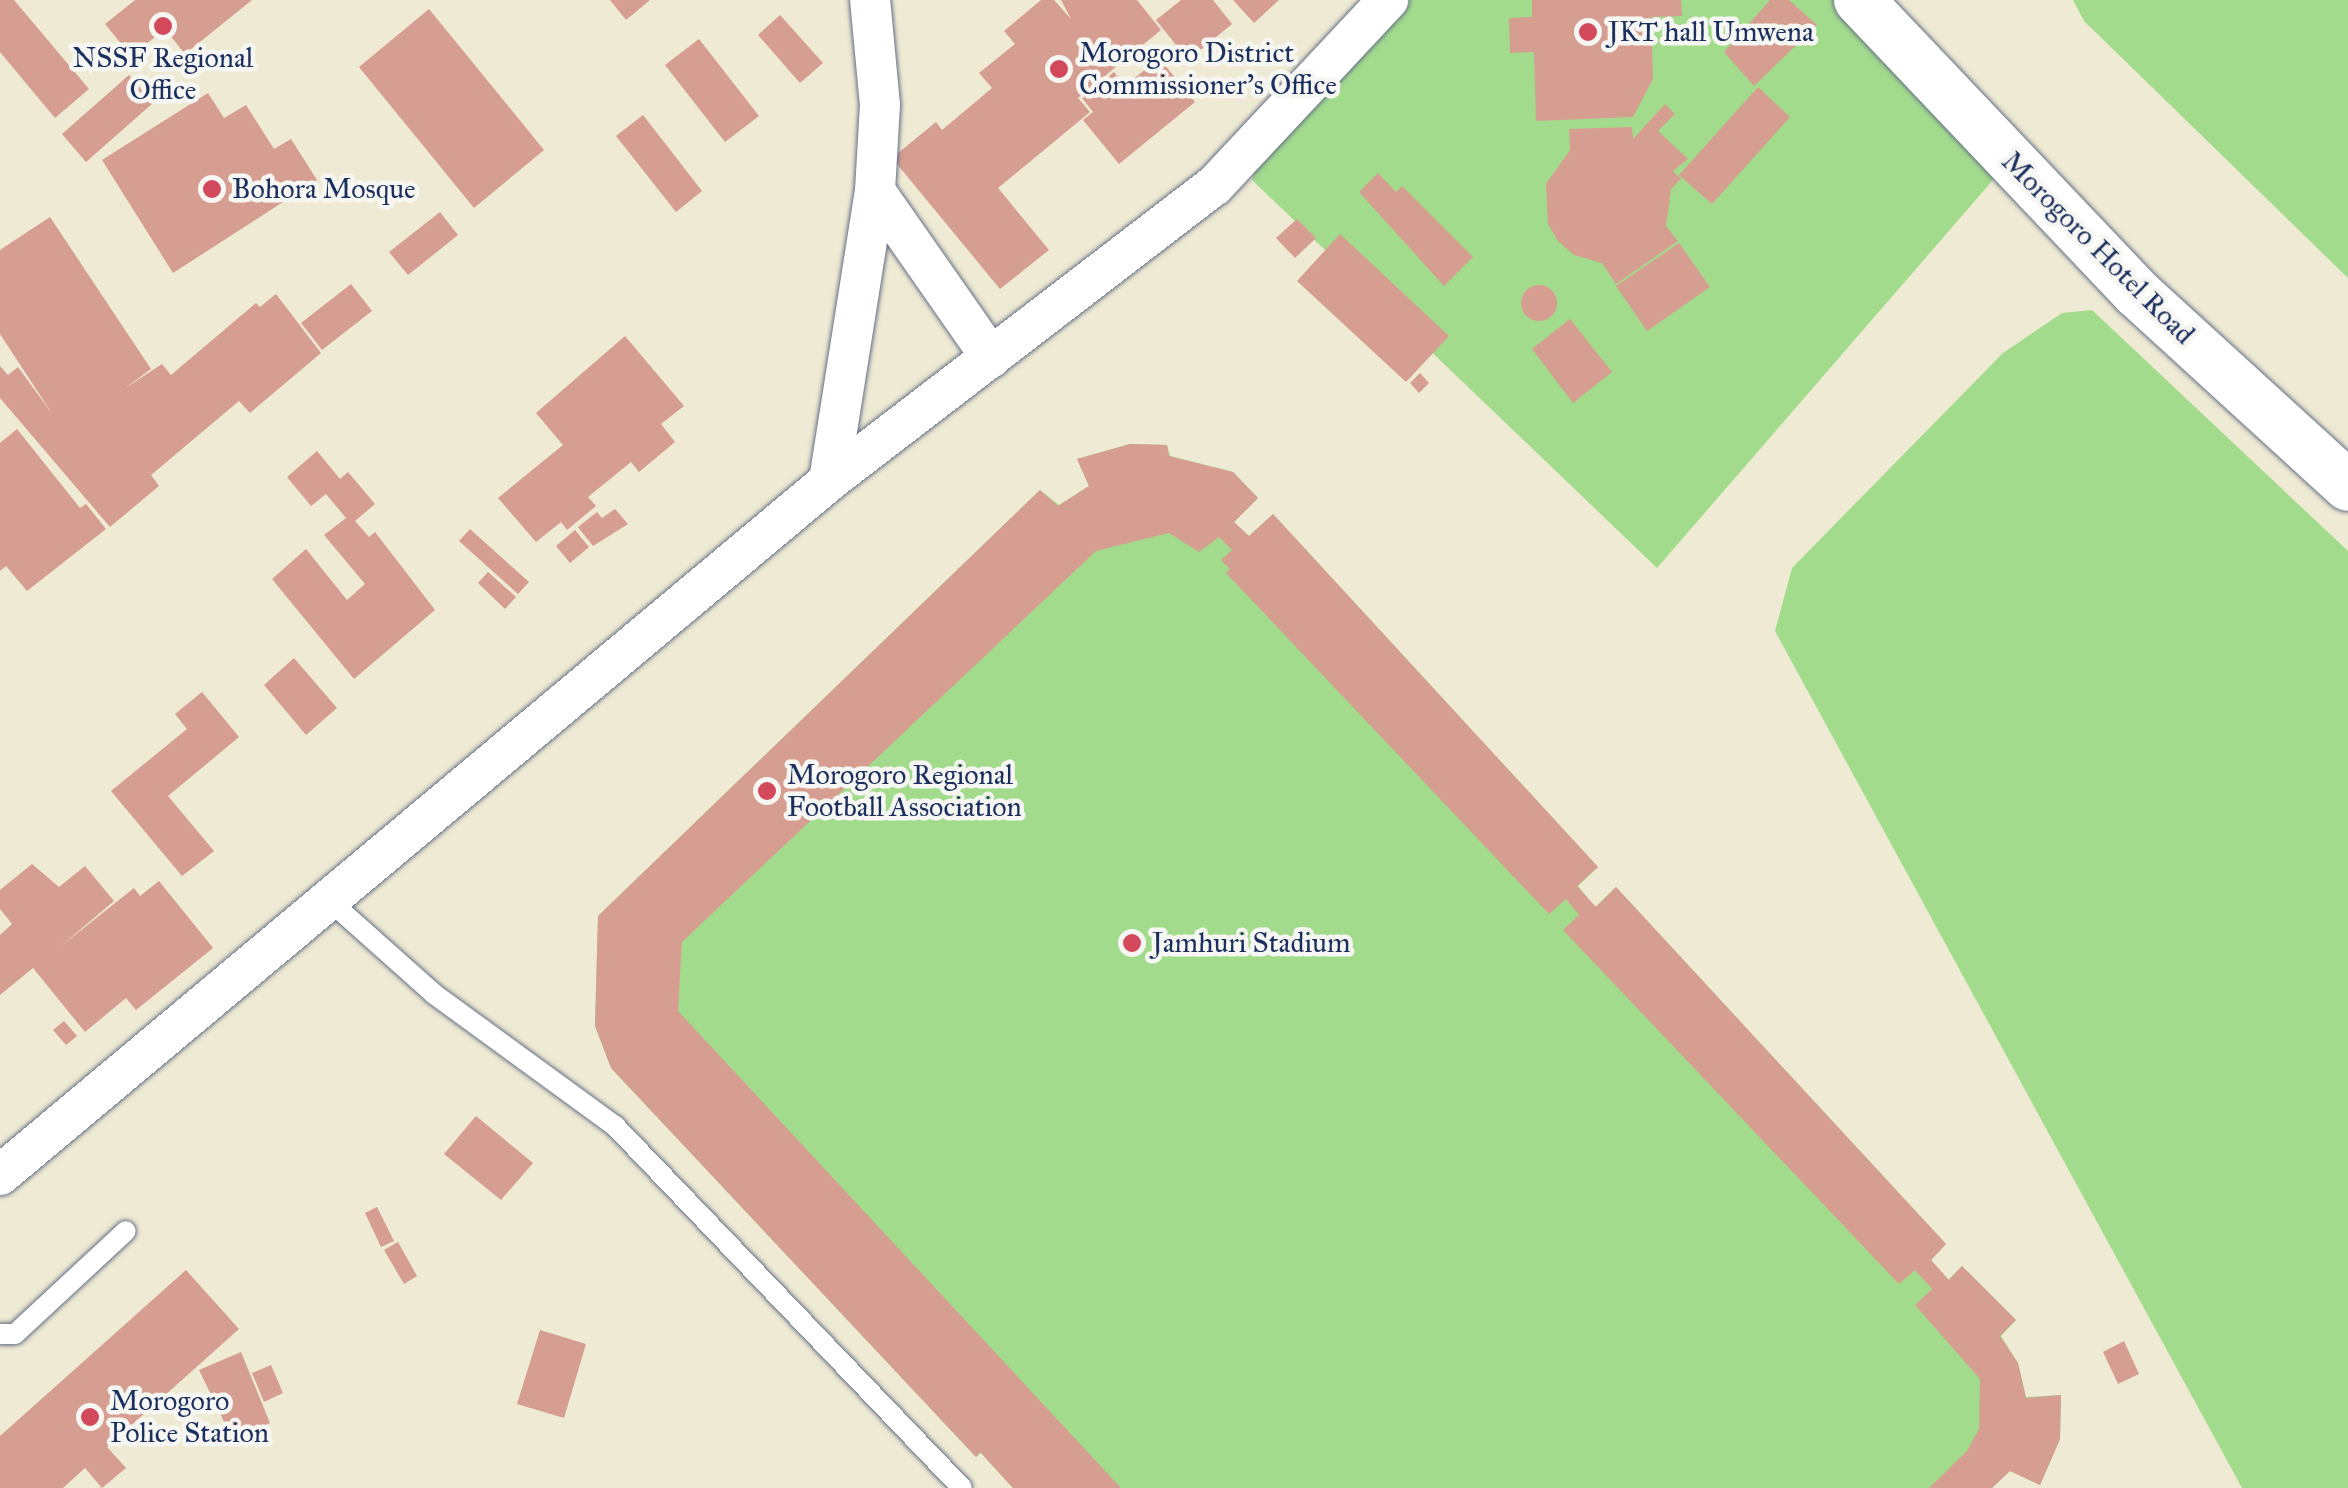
<!DOCTYPE html>
<html>
<head>
<meta charset="utf-8">
<style>
	body { margin:0 }
	#map { position:relative; width:2348px; height:1488px; overflow:hidden; background:#eeead3; font-family:"IM FELL Great Primer",serif }
	div>[style] { position:absolute }
	[style*='--x'] { left:calc(var(--x)*1px); top:calc(var(--y)*1px); width:calc(var(--w)*1px); rotate:calc(var(--a)*1deg) }
	.green>* { inset:0; background:#a3db8d }
	.building>* { inset:0; background:#d69d91 }
	.round { border-radius:50% }
	.roads { filter:drop-shadow(0 0 2px #657087) drop-shadow(0 0 2px #657087) }
	.service>* { height:20px; margin:-10px; padding:0 10px; transform-origin:10px; border-radius:10px; background:#fff }
	.minor>* { height:40px; margin:-20px; padding:0 20px; transform-origin:20px; border-radius:20px; background:#fff }
	.tertiary>* { height:50px; margin:-25px; padding:0 25px; transform-origin:25px; border-radius:25px; background:#fff }
	.dots>* { width:28px; height:28px; translate:-50% -50%; box-sizing:border-box; border:5px solid #f6f6f2; border-radius:50% }
	span { translate:-50% -50%; white-space:nowrap; text-align:center; line-height:1.15; -webkit-text-stroke:9px #f6f6f2; paint-order:stroke }
	.poi-label { font-size:28px; color:#1b2f5e }
	.left { translate:0 -50%; text-align:left }
	.street-label { font-size:28px; color:#1b2f5e }
</style>
</head>
<body>
<div id="map">
	<div class="green">
		<div style="clip-path:polygon(1386px 0,1852px 0,2012px 158px,1657px 568px,1252px 180px,1261px 150px)"></div>
		<div style="clip-path:polygon(2073px 0,2348px 0,2348px 278px,2084px 21px)"></div>
		<div style="clip-path:polygon(2092px 310px,2348px 551px,2348px 1488px,2242px 1488px,1775px 631px,1792px 568px,2003px 353px,2062px 313px)"></div>
		<div style="clip-path:polygon(1130px 444px,1167px 445px,1170px 456px,1233px 472px,1258px 498px,1234px 522px,1249px 536px,1273px 514px,1598px 867px,1578px 886px,1595px 907px,1616px 887px,1946px 1244px,1931px 1260px,1948px 1280px,1962px 1266px,2016px 1320px,2001px 1336px,2018px 1363px,2026px 1397px,2061px 1395px,2060px 1439px,2040px 1485px,2010px 1471px,1992px 1488px,1013px 1488px,981px 1453px,976px 1457px,611px 1068px,595px 1026px,598px 916px,1040px 490px,1059px 505px,1089px 486px,1077px 459px)"></div>
	</div>
	<div class="building">
		<div style="clip-path:polygon(0 0,14px 0,89px 89px,55px 118px,0 52px)"></div>
		<div style="clip-path:polygon(135px 0,252px 0,185px 54px,165px 29px,131px 56px,105px 24px)"></div>
		<div style="clip-path:polygon(610px 0,650px 0,626px 20px)"></div>
		<div style="clip-path:polygon(1041px 0,1054px 0,1071px 19px,1061px 0,1137px 0,1161px 30px,1078px 98px,1090px 112px,998px 188px,1049px 250px,1000px 289px,892px 158px,936px 122px,942px 130px,992px 88px,979px 73px,1015px 44px,1004px 31px)"></div>
		<div style="clip-path:polygon(1181px 0,1213px 0,1232px 24px,1188px 60px,1156px 20px)"></div>
		<div style="clip-path:polygon(1233px 0,1279px 0,1254px 23px)"></div>
		<div style="clip-path:polygon(1532px 0,1681px 0,1682px 16px,1651px 17px,1653px 79px,1633px 117px,1536px 121px,1534px 52px,1510px 53px,1509px 18px,1532px 17px)"></div>
		<div style="clip-path:polygon(1770px 0,1789px 0,1817px 25px,1754px 86px,1724px 52px)"></div>
		<div style="clip-path:polygon(429px 9px,544px 150px,474px 208px,359px 67px)"></div>
		<div style="clip-path:polygon(780px 15px,823px 63px,800px 83px,758px 35px)"></div>
		<div style="clip-path:polygon(699px 39px,759px 116px,725px 142px,665px 65px)"></div>
		<div style="clip-path:polygon(1159px 58px,1195px 102px,1119px 164px,1083px 120px,1093px 112px,1082px 98px,1114px 72px,1125px 86px)"></div>
		<div style="clip-path:polygon(129px 75px,153px 103px,86px 162px,62px 134px)"></div>
		<div style="clip-path:polygon(1758px 87px,1790px 117px,1712px 204px,1679px 175px)"></div>
		<div style="clip-path:polygon(208px 93px,224px 118px,246px 105px,274px 149px,291px 139px,317px 180px,173px 273px,102px 160px)"></div>
		<div style="clip-path:polygon(1665px 104px,1675px 114px,1658px 131px,1688px 159px,1673px 171px,1681px 179px,1671px 189px,1666px 226px,1678px 241px,1616px 284px,1602px 263px,1574px 255px,1558px 241px,1548px 224px,1546px 184px,1570px 150px,1569px 129px,1632px 127px,1633px 139px)"></div>
		<div style="clip-path:polygon(643px 115px,702px 191px,676px 212px,616px 136px)"></div>
		<div style="clip-path:polygon(1378px 173px,1396px 192px,1402px 186px,1473px 257px,1444px 286px,1359px 192px)"></div>
		<div style="clip-path:polygon(440px 212px,458px 235px,408px 275px,389px 252px)"></div>
		<div style="clip-path:polygon(50px 217px,151px 369px,124px 389px,162px 364px,171px 375px,256px 303px,260px 307px,276px 294px,321px 353px,250px 413px,239px 401px,151px 475px,159px 486px,110px 527px,0 398px,0 366px,8px 375px,18px 367px,53px 415px,0 334px,0 250px)"></div>
		<div style="clip-path:polygon(1297px 219px,1316px 238px,1295px 258px,1276px 238px)"></div>
		<div style="clip-path:polygon(1340px 234px,1449px 336px,1406px 382px,1297px 281px)"></div>
		<div style="clip-path:polygon(1679px 243px,1710px 287px,1647px 331px,1616px 286px)"></div>
		<div style="clip-path:polygon(351px 284px,372px 311px,322px 350px,301px 323px)"></div>
		<div class="round" style="left:1521px;top:285px;width:36px;height:36px"></div>
		<div style="clip-path:polygon(1570px 319px,1612px 372px,1573px 403px,1532px 349px)"></div>
		<div style="clip-path:polygon(625px 336px,684px 406px,661px 424px,675px 442px,639px 472px,631px 462px,588px 497px,596px 506px,567px 530px,561px 522px,536px 542px,498px 498px,563px 445px,536px 413px)"></div>
		<div style="clip-path:polygon(1420px 373px,1429px 383px,1419px 393px,1410px 383px)"></div>
		<div style="clip-path:polygon(17px 429px,80px 508px,86px 504px,106px 529px,27px 591px,6px 566px,0 571px,0 443px)"></div>
		<div style="clip-path:polygon(1130px 444px,1167px 445px,1169px 456px,1233px 472px,1258px 498px,1234px 522px,1249px 536px,1273px 514px,1598px 867px,1577px 886px,1596px 907px,1616px 887px,1946px 1244px,1931px 1260px,1949px 1280px,1962px 1266px,2016px 1320px,2000px 1336px,2018px 1363px,2026px 1398px,2061px 1395px,2060px 1439px,2040px 1485px,2010px 1471px,1992px 1488px,1929px 1488px,1967px 1451px,1979px 1429px,1980px 1379px,1915px 1305px,1932px 1289px,1915px 1270px,1899px 1284px,1563px 930px,1579px 915px,1566px 899px,1549px 914px,1226px 573px,1230px 569px,1221px 560px,1232px 550px,1219px 537px,1199px 552px,1169px 533px,1096px 551px,682px 942px,678px 1011px,1121px 1488px,1013px 1488px,980px 1452px,976px 1457px,611px 1068px,595px 1026px,598px 916px,1040px 490px,1058px 506px,1089px 486px,1077px 459px)"></div>
		<div style="clip-path:polygon(317px 451px,340px 479px,348px 472px,375px 504px,355px 521px,369px 537px,375px 532px,435px 610px,354px 679px,272px 579px,306px 549px,347px 600px,365px 584px,324px 535px,346px 518px,326px 494px,311px 506px,287px 477px)"></div>
		<div style="clip-path:polygon(615px 509px,628px 524px,593px 546px,578px 527px,597px 512px,602px 518px)"></div>
		<div style="clip-path:polygon(470px 529px,529px 582px,518px 594px,459px 541px)"></div>
		<div style="clip-path:polygon(575px 530px,589px 547px,570px 563px,556px 546px)"></div>
		<div style="clip-path:polygon(488px 572px,516px 597px,505px 609px,478px 583px)"></div>
		<div style="clip-path:polygon(294px 658px,337px 708px,306px 735px,264px 685px)"></div>
		<div style="clip-path:polygon(202px 692px,239px 737px,168px 796px,214px 851px,182px 876px,111px 791px,187px 729px,175px 714px)"></div>
		<div style="clip-path:polygon(32px 864px,59px 887px,85px 866px,114px 901px,61px 946px,134px 888px,140px 896px,159px 881px,213px 948px,136px 1010px,126px 998px,85px 1032px,33px 968px,0 995px,0 935px,12px 924px,0 909px,0 890px)"></div>
		<div style="clip-path:polygon(64px 1021px,77px 1036px,66px 1045px,53px 1030px)"></div>
		<div style="clip-path:polygon(476px 1116px,533px 1163px,501px 1200px,444px 1154px)"></div>
		<div style="clip-path:polygon(377px 1207px,394px 1241px,381px 1247px,365px 1213px)"></div>
		<div style="clip-path:polygon(398px 1242px,417px 1276px,404px 1284px,384px 1250px)"></div>
		<div style="clip-path:polygon(186px 1270px,239px 1329px,107px 1447px,126px 1468px,102px 1488px,85px 1468px,63px 1488px,0 1488px,0 1436px)"></div>
		<div style="clip-path:polygon(540px 1330px,586px 1344px,564px 1418px,517px 1404px)"></div>
		<div style="clip-path:polygon(2124px 1341px,2139px 1374px,2118px 1384px,2103px 1352px)"></div>
		<div style="clip-path:polygon(241px 1352px,270px 1423px,232px 1438px,199px 1370px)"></div>
		<div style="clip-path:polygon(271px 1365px,283px 1393px,264px 1402px,252px 1373px)"></div>
	</div>
	<div class="roads">
		<div class="service">
			<div style="--x:332;--y:903;--w:137;--a:41.7"></div>
			<div style="--x:434;--y:994;--w:224;--a:36.1"></div>
			<div style="--x:615;--y:1126;--w:501;--a:46.21"></div>
			<div style="--x:0;--y:1334;--w:15;--a:0"></div>
			<div style="--x:15;--y:1334;--w:151;--a:-42.9"></div>
		</div>
		<div class="minor">
			<div style="--x:875;--y:191;--w:203;--a:55.1"></div>
			<div style="--x:829;--y:481;--w:294;--a:-81"></div>
			<div style="--x:875;--y:191;--w:86;--a:-86.7"></div>
			<div style="--x:880;--y:105;--w:105;--a:-95.4"></div>
			<div style="--x:0;--y:1175;--w:1081;--a:-39.93"></div>
			<div style="--x:829;--y:481;--w:485;--a:-37.5"></div>
			<div style="--x:1214;--y:186;--w:255;--a:-46.9"></div>
		</div>
		<div class="tertiary">
			<div style="--x:1859;--y:0;--w:404;--a:46.5"></div>
			<div style="--x:2137;--y:293;--w:286;--a:42.4"></div>
		</div>
	</div>
	<div class="dots">
		<div style="left:163px;top:26px;background:#d1495b"></div>
		<div style="left:1588px;top:32px;background:#d1495b"></div>
		<div style="left:1059px;top:69px;background:#d1495b"></div>
		<div style="left:212px;top:189px;background:#d1495b"></div>
		<div style="left:767px;top:791px;background:#d1495b"></div>
		<div style="left:1132px;top:943px;background:#d1495b"></div>
		<div style="left:90px;top:1417px;background:#d1495b"></div>
	</div>
	<div class="poi-label">
		<span class="left" style="left:1608px;top:32px">JKT hall Umwena</span>
		<span class="left" style="left:1079px;top:69px">Morogoro District<br>Commissioner's Office</span>
		<span style="left:163px;top:74px">NSSF Regional<br>Office</span>
		<span class="left" style="left:232px;top:189px">Bohora Mosque</span>
		<span class="left" style="left:787px;top:791px">Morogoro Regional<br>Football Association</span>
		<span class="left" style="left:1152px;top:943px">Jamhuri Stadium</span>
		<span class="left" style="left:110px;top:1417px">Morogoro<br>Police Station</span>
	</div>
	<div class="street-label">
		<span style="left:2098px;top:248px;rotate:45deg">Morogoro Hotel Road</span>
	</div>
</div>
</body>
</html>
